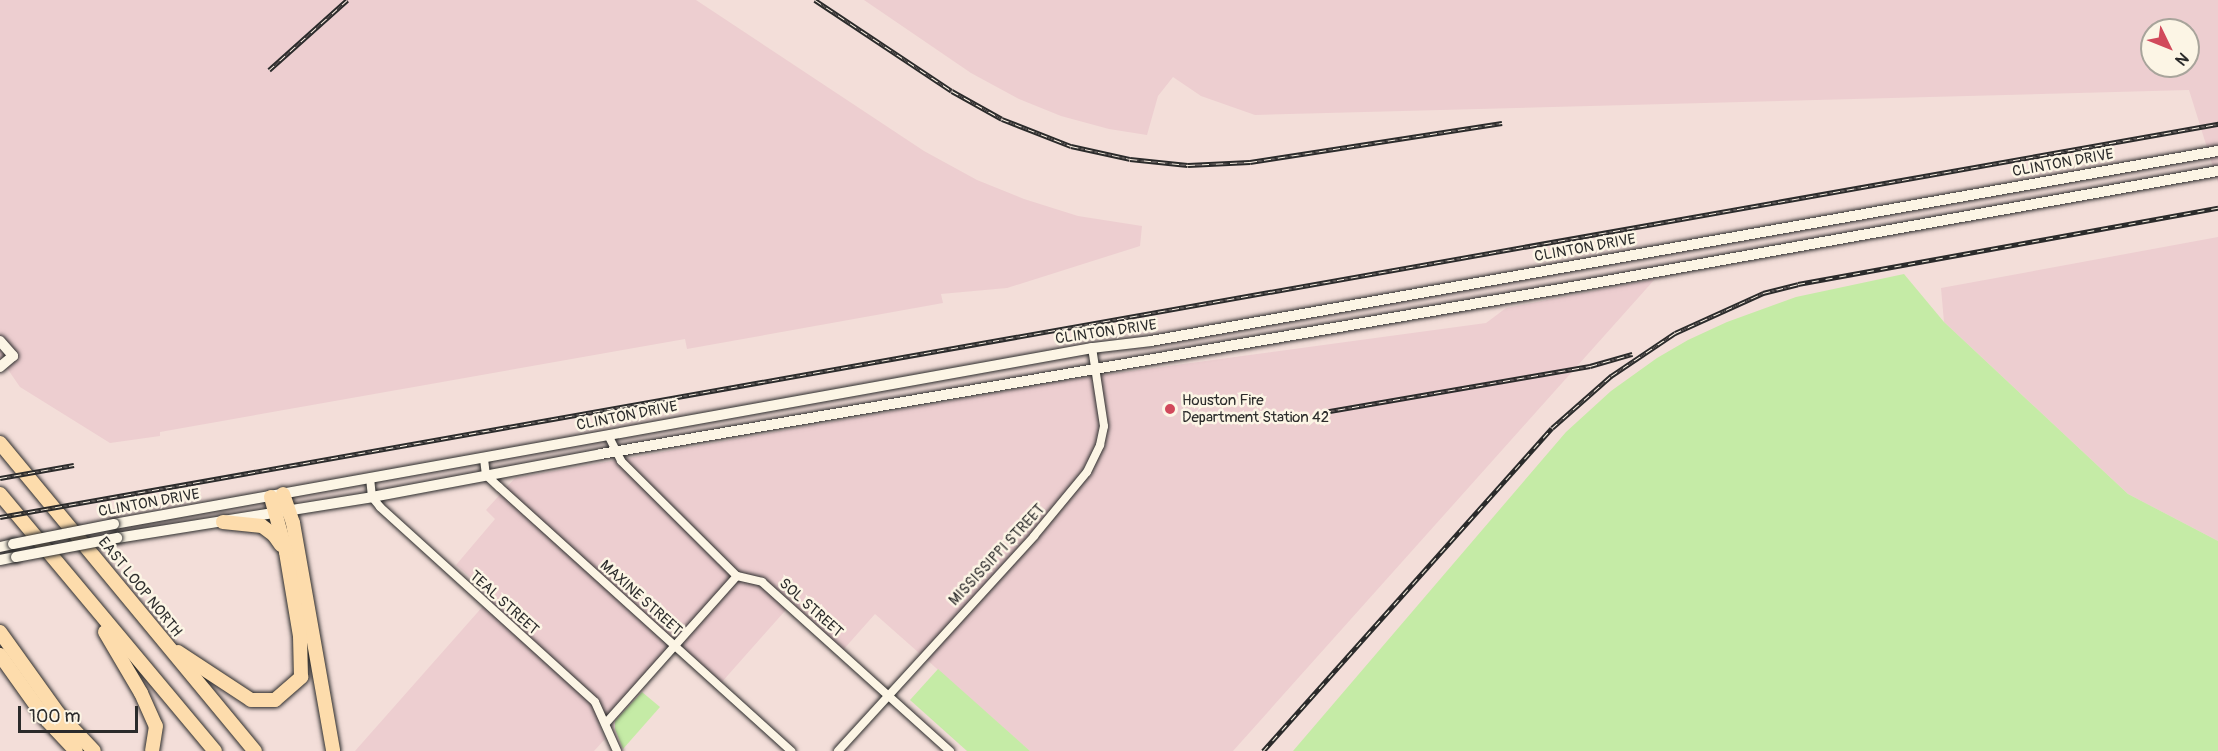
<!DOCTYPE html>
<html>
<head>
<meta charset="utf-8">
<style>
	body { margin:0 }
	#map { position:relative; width:2218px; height:751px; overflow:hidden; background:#f3ded9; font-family:Pangolin,sans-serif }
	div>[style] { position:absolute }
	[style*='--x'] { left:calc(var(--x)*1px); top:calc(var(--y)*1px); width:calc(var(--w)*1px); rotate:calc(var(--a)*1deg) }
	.built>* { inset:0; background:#edced0 }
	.green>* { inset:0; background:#c5eba6 }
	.roads { filter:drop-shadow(0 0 2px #2b2b2b) drop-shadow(0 0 2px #2b2b2b) }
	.minor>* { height:8px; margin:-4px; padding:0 4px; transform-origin:4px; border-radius:4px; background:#fcf5e5 }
	.secondary>* { height:10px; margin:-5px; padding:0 5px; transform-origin:5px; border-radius:5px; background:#fcf5e5 }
	.motorway>* { height:14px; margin:-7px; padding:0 7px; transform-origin:7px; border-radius:7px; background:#fddcac }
	.rail>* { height:4.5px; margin-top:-2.25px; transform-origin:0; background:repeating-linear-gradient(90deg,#fcf5e5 0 7px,#2b2b2b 0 14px); box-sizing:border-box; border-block:2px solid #2b2b2b }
	.bridges { filter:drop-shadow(0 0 2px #2b2b2b) drop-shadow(0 0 2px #2b2b2b) }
	.secondary-bridge>* { height:10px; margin:-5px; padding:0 5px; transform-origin:5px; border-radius:5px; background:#fcf5e5 }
	.dots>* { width:16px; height:16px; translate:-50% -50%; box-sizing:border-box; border:3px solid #fcf5e5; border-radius:50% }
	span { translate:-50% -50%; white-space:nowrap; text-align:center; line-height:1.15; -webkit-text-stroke:5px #fcf5e5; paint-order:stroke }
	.street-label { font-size:15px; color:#2b2b2b }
	.poi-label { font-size:15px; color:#2b2b2b }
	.left { translate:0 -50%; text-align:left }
	.north { position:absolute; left:2140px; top:18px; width:60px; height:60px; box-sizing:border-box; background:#fcf5e5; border:2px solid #a8a49b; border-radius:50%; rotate:133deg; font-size:16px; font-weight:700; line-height:24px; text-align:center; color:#2b2b2b }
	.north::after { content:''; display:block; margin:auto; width:21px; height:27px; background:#d1495b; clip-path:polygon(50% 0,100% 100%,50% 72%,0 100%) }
	.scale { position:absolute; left:18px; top:706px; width:120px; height:27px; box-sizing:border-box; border:3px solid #2b2b2b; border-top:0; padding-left:8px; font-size:18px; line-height:21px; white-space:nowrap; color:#2b2b2b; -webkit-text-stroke:4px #fcf5e5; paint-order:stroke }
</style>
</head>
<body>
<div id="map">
	<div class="built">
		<div style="clip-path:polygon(0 0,696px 0,924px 151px,977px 180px,1024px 199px,1078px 216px,1142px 226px,1140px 246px,1007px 288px,941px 294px,943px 303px,687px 349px,685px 339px,160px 432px,160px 436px,110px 443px,20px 387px,0 358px)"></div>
		<div style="clip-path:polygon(evenodd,864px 0,2218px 0,2218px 183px,2189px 90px,1255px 115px,1201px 96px,1173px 77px,1158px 96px,1147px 135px,1109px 129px,1061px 116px,1019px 99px,971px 73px,864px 0,2152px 30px,2188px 30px,2188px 66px,2152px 66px,2152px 30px)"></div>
		<div style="clip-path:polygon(2218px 237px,2218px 541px,2128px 494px,1944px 322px,1941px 288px)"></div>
		<div style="clip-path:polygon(1655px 279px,1233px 751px,1030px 751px,875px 614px,843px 650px,792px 603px,721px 683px,674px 641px,599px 724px,605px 739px,594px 751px,355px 751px,492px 596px,456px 565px,495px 519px,486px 510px,515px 478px,1080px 378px,1486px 323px,1506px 308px)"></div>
	</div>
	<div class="green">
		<div style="clip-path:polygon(1904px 274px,1944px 322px,2128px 494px,2218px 541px,2218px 751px,1293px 751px,1566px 432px,1611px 391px,1657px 358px,1688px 340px,1727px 322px,1796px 297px)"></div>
		<div style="clip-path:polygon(938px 669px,1030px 751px,967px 751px,910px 700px)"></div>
		<div style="clip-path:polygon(642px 692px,660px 707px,623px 749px,615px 729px,615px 721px)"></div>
	</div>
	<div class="roads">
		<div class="minor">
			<div style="--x:608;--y:435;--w:29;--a:63"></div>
			<div style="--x:621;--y:461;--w:163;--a:44.8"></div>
			<div style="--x:737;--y:576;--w:26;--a:13"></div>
			<div style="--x:762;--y:582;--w:253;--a:42"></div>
			<div style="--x:484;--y:459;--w:16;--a:83"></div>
			<div style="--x:486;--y:475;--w:18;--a:43"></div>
			<div style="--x:499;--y:487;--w:394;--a:42.1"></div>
			<div style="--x:370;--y:478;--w:19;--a:84"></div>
			<div style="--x:372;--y:497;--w:13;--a:51"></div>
			<div style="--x:380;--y:507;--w:290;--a:42.2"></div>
			<div style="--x:595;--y:702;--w:54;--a:65.8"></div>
			<div style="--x:606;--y:723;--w:197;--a:-48.3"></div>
			<div style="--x:838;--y:751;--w:291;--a:-47.6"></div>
			<div style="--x:1034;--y:536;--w:83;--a:-50.4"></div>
			<div style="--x:1087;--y:472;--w:30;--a:-64"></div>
			<div style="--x:1100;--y:445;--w:19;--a:-78"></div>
			<div style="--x:1104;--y:426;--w:79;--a:-98.7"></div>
		</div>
		<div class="secondary">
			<div style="--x:0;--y:341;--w:20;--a:49"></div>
			<div style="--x:13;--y:356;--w:17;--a:140"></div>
			<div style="--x:114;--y:524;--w:994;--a:-10.2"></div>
			<div style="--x:1092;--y:348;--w:59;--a:-6.8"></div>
			<div style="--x:1151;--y:341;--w:1084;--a:-10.1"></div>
			<div style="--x:117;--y:538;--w:258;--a:-9.1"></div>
			<div style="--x:372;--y:497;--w:233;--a:-10.6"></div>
			<div style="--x:601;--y:454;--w:991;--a:-9.76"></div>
			<div style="--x:1578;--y:286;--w:650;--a:-10.19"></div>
			<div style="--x:0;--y:547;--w:13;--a:-13"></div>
			<div style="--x:0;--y:560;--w:16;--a:-11"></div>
		</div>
		<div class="motorway">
			<div style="--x:0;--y:443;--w:400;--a:50.4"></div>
			<div style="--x:0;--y:494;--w:335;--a:50.1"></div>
			<div style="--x:283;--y:494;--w:31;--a:71"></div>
			<div style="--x:293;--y:523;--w:231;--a:80"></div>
			<div style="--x:223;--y:522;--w:39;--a:6"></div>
			<div style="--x:262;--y:526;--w:15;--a:37"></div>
			<div style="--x:274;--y:535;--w:12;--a:55"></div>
			<div style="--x:0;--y:632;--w:100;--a:54.4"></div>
			<div style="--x:58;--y:713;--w:52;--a:46.5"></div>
			<div style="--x:105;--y:632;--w:71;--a:59.5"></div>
			<div style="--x:141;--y:693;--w:36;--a:66"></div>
			<div style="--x:156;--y:726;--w:25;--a:99"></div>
			<div style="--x:178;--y:652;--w:87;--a:33.3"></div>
			<div style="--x:251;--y:700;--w:24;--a:0"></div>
			<div style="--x:275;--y:700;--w:35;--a:-41"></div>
			<div style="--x:301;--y:677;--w:41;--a:-91.4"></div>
			<div style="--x:300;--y:636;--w:85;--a:-99.5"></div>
			<div style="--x:286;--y:552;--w:57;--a:-105.3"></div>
			<div style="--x:0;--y:655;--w:77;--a:54.5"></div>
			<div style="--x:45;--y:718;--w:45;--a:46.8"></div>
		</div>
	</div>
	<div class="rail">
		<div style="--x:815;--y:0;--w:164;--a:33.6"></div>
		<div style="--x:952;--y:91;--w:57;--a:29.2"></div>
		<div style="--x:1002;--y:119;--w:74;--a:21.4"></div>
		<div style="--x:1071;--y:146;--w:60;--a:12.4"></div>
		<div style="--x:1130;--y:159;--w:58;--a:5.9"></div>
		<div style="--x:1188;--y:165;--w:62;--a:-2.8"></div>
		<div style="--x:1250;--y:162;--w:255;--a:-8.8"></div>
		<div style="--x:269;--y:70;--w:105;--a:-41.9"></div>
		<div style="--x:1324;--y:412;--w:270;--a:-9.8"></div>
		<div style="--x:1590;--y:366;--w:44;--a:-15.9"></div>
		<div style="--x:0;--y:478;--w:75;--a:-10"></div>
		<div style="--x:0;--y:517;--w:2253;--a:-10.05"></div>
		<div style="--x:1263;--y:751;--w:433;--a:-48.2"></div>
		<div style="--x:1552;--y:428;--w:79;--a:-41.4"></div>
		<div style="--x:1611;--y:376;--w:77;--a:-33.9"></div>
		<div style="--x:1675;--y:333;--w:97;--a:-24.4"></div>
		<div style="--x:1763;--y:293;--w:36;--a:-14"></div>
		<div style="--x:1798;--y:284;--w:427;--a:-10.3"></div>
	</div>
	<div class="bridges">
		<div class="secondary-bridge">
			<div style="--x:13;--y:544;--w:103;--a:-11.2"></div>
			<div style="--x:16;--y:557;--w:103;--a:-10.7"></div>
		</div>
	</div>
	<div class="dots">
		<div style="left:1170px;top:409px;background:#d1495b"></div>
	</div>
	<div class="street-label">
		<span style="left:2063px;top:163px;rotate:-10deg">CLINTON DRIVE</span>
		<span style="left:1585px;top:248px;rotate:-10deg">CLINTON DRIVE</span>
		<span style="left:1106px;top:332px;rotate:-8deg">CLINTON DRIVE</span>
		<span style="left:627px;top:416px;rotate:-11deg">CLINTON DRIVE</span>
		<span style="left:149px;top:503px;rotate:-10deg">CLINTON DRIVE</span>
		<span style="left:997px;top:555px;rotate:-47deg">MISSISSIPPI STREET</span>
		<span style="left:140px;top:587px;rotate:51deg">EAST LOOP NORTH</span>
		<span style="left:641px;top:598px;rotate:42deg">MAXINE STREET</span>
		<span style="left:504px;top:603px;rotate:42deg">TEAL STREET</span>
		<span style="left:811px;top:608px;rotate:42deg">SOL STREET</span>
	</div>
	<div class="poi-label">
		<span class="left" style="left:1182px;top:409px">Houston Fire<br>Department Station 42</span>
	</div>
	<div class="north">N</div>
	<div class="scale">100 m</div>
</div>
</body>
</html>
